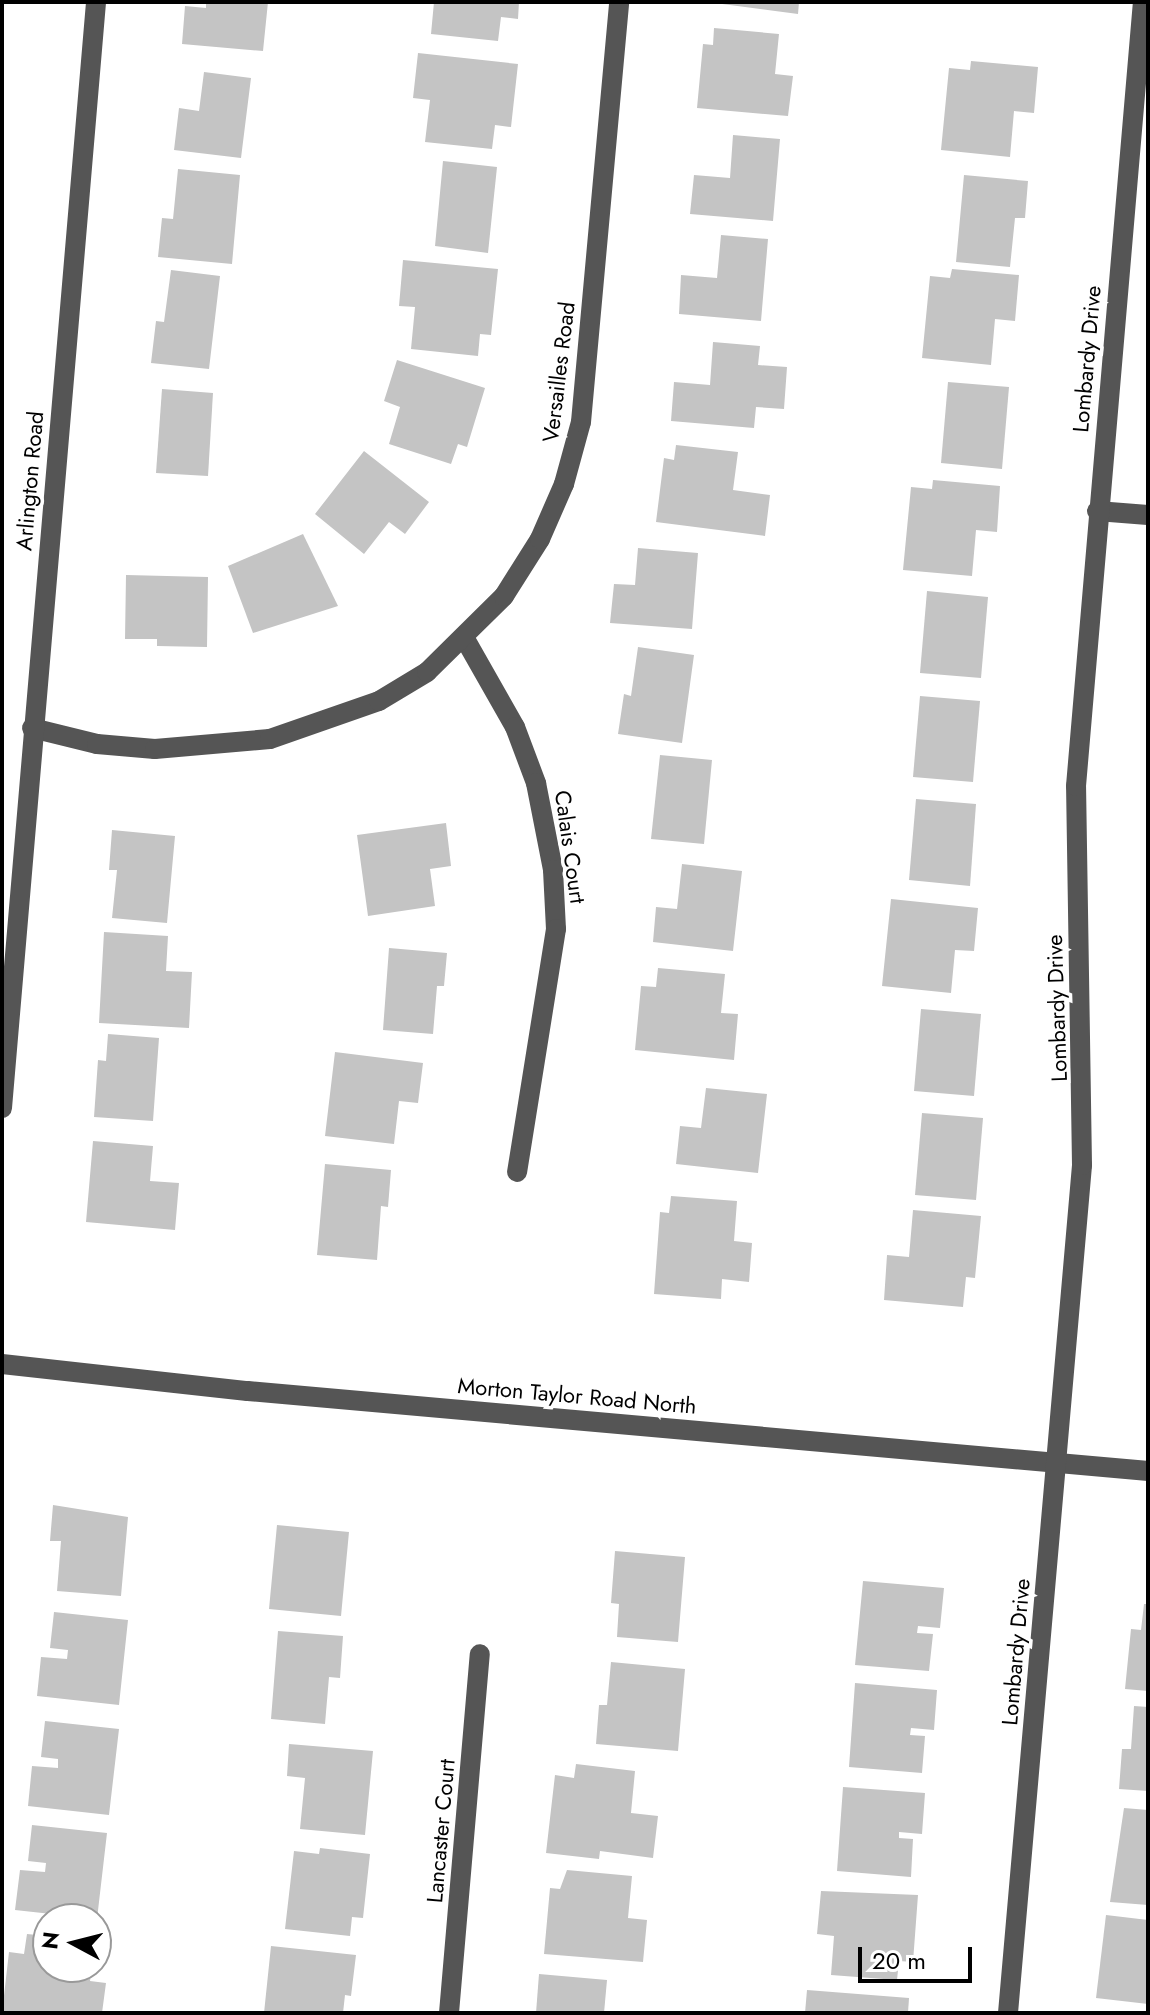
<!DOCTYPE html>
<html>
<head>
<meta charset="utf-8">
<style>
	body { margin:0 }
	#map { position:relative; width:1150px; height:2015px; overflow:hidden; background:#fff; font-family:Jost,sans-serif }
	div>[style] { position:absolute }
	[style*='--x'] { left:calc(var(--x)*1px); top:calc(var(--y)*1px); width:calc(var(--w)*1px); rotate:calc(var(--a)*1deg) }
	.building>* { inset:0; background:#c4c4c4 }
	.minor>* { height:20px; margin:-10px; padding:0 10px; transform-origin:10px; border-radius:10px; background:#555 }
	span { translate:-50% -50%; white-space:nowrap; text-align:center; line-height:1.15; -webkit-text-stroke:7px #fff; paint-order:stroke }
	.street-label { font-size:22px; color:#000 }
	.frame { position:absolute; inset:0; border:4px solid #000; pointer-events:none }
	.north { position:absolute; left:32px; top:1903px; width:80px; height:80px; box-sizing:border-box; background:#fff; border:2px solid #999; border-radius:50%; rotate:277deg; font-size:22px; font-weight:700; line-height:32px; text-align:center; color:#000 }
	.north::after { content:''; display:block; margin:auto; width:28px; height:36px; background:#000; clip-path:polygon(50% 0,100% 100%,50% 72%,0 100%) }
	.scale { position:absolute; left:858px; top:1947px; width:114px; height:36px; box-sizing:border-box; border:4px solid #000; border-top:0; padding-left:10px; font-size:24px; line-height:28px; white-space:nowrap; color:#000; -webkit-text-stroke:6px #fff; paint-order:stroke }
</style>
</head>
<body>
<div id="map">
	<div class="building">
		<div style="clip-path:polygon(206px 2px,268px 2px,263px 51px,182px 44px,185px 6px,206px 8px)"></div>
		<div style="clip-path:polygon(434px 2px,519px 2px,518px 19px,501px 17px,498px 41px,431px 34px)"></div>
		<div style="clip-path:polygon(707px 2px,799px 2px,798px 14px)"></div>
		<div style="clip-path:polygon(714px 28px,779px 34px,775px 74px,793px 76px,788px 116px,697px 108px,703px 44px,713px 45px)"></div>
		<div style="clip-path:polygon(418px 53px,518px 64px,511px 127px,495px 125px,492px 149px,425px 142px,430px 100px,413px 98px)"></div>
		<div style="clip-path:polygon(971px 61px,1038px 67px,1034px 113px,1014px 111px,1010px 157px,941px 150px,949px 68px,970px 70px)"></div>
		<div style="clip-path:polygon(204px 72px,251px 78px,241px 158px,174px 150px,179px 108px,199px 111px)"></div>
		<div style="clip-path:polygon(733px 135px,780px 139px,773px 221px,690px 214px,694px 175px,730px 178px)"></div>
		<div style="clip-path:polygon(443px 161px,497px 167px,488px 253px,435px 246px)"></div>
		<div style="clip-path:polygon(178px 169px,240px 175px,232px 264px,158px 257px,162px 218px,173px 219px)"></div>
		<div style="clip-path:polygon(964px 175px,1028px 181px,1025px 218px,1015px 218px,1010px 267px,956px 262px)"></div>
		<div style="clip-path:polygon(721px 235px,768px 239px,761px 321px,679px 314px,681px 275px,717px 278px)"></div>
		<div style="clip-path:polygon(403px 260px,498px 269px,491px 335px,480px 334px,478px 356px,411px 349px,415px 307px,399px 306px)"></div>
		<div style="clip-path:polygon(952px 269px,1019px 275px,1015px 321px,995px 319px,991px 365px,922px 358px,930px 276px,950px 278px)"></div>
		<div style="clip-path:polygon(171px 270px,220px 276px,209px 369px,151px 363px,156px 321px,164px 322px)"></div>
		<div style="clip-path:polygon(713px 342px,760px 346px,758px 365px,787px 367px,784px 409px,756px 407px,754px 428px,671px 421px,674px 382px,710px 385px)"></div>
		<div style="clip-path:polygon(397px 360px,485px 388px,467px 447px,458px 444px,451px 464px,389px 444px,400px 407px,384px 401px)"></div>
		<div style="clip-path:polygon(948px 382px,1009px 387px,1002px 469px,941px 463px)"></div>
		<div style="clip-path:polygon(162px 389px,213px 393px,208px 476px,156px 473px)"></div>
		<div style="clip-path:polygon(676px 445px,738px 452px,733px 490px,770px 495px,765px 536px,656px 522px,664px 458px,674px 460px)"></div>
		<div style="clip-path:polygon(364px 451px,429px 502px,405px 534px,389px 522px,364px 554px,315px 514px)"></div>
		<div style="clip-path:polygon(933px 480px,1000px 486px,997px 532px,976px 530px,972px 576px,903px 570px,911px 487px,932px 489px)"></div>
		<div style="clip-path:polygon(303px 534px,338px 606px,253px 633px,228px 566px)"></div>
		<div style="clip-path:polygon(638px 548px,698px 553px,692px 629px,610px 623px,614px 584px,635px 585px)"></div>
		<div style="clip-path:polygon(126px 575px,208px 577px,207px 647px,157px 646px,157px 639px,125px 639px)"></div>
		<div style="clip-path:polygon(927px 591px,988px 597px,981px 678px,920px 673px)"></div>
		<div style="clip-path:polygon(638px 647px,694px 655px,682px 743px,618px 734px,624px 694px,631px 696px)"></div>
		<div style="clip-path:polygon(920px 696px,980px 701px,973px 782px,913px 777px)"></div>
		<div style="clip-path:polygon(660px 755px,712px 760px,704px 844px,651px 839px)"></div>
		<div style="clip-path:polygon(916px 799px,976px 804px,970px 886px,909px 880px)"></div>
		<div style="clip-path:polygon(446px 823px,451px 866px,430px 869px,435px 906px,368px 916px,357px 835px)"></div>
		<div style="clip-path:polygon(112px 830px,175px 836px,167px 923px,112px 918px,117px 870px,109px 870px)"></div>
		<div style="clip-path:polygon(682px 864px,742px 871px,733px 951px,653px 942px,656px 907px,677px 909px)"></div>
		<div style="clip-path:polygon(891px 899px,978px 908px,974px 951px,955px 950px,951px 993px,882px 986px)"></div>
		<div style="clip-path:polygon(104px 932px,168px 936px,166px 971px,192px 972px,189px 1028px,99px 1023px)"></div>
		<div style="clip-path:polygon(389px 948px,447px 953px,444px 986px,437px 986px,433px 1034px,383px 1030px)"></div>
		<div style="clip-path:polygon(658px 968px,725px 974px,721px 1013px,738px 1014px,734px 1060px,635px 1050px,641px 986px,656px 987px)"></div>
		<div style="clip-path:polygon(921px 1009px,981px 1014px,974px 1096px,914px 1091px)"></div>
		<div style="clip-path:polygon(108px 1034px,159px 1038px,153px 1121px,94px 1117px,98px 1060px,106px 1061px)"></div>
		<div style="clip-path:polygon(335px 1052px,423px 1063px,418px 1103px,399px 1101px,394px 1144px,325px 1136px)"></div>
		<div style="clip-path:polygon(706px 1088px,767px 1094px,758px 1173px,676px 1164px,680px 1126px,701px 1128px)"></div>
		<div style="clip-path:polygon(922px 1113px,983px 1118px,976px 1200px,915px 1195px)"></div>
		<div style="clip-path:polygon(93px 1141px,153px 1146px,150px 1181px,179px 1183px,175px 1230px,86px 1222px)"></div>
		<div style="clip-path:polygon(325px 1164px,391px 1170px,388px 1207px,381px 1206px,377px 1260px,317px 1255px)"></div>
		<div style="clip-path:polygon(671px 1196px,737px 1201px,734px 1241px,752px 1243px,749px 1282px,722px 1279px,721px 1299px,654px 1294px,660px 1212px,669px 1213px)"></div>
		<div style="clip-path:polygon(913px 1210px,981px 1216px,975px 1278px,966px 1277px,963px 1307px,884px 1300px,887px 1255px,909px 1257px)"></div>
		<div style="clip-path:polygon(53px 1505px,128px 1517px,121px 1596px,57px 1591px,61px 1541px,50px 1541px)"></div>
		<div style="clip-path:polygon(277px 1525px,349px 1532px,341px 1616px,269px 1609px)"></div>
		<div style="clip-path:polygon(615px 1551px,685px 1557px,678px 1642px,617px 1637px,619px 1604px,611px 1603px)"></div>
		<div style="clip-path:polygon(863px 1581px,944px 1588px,940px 1628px,918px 1626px,917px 1633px,933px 1634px,929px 1671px,855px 1665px)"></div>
		<div style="clip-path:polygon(1144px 1604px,1148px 1604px,1148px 1691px,1125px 1689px,1131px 1629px,1141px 1630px)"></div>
		<div style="clip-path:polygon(54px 1612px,128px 1620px,119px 1705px,37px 1696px,41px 1657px,67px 1659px,68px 1650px,50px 1648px)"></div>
		<div style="clip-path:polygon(278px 1631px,343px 1636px,340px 1678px,329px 1677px,325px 1724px,271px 1719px)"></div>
		<div style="clip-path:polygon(611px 1662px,685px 1669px,678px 1751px,596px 1744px,599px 1705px,607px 1705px)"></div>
		<div style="clip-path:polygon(855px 1683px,937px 1690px,934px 1730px,911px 1728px,910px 1735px,925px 1736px,922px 1773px,849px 1767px)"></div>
		<div style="clip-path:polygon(1134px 1706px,1148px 1707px,1148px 1791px,1119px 1789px,1122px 1749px,1131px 1749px)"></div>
		<div style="clip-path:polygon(45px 1721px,119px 1729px,109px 1815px,28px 1806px,32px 1766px,58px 1768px,58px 1759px,41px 1757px)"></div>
		<div style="clip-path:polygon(289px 1744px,373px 1751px,365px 1835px,300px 1829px,305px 1778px,287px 1776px)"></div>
		<div style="clip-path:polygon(576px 1764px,635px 1771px,631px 1813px,658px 1816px,653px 1858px,600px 1851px,599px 1859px,546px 1853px,555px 1775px,574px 1778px)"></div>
		<div style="clip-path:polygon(843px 1787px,925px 1793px,922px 1834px,899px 1832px,899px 1838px,913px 1839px,911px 1877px,837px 1871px)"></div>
		<div style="clip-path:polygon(1124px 1808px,1148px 1810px,1148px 1905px,1110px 1902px)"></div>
		<div style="clip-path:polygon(32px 1825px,107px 1833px,97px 1919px,15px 1910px,20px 1870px,45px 1872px,46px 1863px,28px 1861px)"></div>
		<div style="clip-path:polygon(320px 1848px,370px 1854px,363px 1918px,352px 1917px,350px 1936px,285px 1929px,294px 1851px,319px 1854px)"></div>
		<div style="clip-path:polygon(567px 1870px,632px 1876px,628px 1918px,647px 1920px,643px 1962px,544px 1954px,550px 1888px,560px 1889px)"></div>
		<div style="clip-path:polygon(821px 1891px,918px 1895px,913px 1962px,899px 1961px,897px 1980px,831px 1975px,834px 1936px,817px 1934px)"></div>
		<div style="clip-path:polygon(1106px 1915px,1148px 1920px,1148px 2004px,1096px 1998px)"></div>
		<div style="clip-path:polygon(27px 1934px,48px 1936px,48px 1967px,92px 1967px,90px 1981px,106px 1983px,102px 2013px,2px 2013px,9px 1952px,24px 1954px)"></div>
		<div style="clip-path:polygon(271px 1946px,356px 1955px,351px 1996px,345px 1995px,343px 2013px,264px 2013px)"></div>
		<div style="clip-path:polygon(539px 1974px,607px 1980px,604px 2013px,536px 2013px)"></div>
		<div style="clip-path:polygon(807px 1990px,909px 1998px,908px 2013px,805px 2013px)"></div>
	</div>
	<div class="minor">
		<div style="--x:1097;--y:511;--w:51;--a:4.5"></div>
		<div style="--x:465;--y:639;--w:101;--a:60.4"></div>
		<div style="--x:515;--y:727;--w:60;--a:69.4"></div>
		<div style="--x:536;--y:783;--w:89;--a:78.9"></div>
		<div style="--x:553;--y:870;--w:59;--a:87.1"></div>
		<div style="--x:556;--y:929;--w:246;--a:99.1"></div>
		<div style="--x:32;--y:728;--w:67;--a:13.8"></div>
		<div style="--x:97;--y:744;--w:58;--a:4.9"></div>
		<div style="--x:155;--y:749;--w:115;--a:-5"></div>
		<div style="--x:270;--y:739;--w:115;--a:-19.2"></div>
		<div style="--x:379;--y:701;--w:56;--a:-31.1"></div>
		<div style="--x:427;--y:672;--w:108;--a:-44.6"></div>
		<div style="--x:504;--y:596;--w:67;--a:-57.7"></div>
		<div style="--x:540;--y:539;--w:60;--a:-66.4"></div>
		<div style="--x:564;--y:484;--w:64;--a:-74.7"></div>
		<div style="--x:581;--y:422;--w:422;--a:-84.8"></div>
		<div style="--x:2;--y:1108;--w:1110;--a:-85.14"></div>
		<div style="--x:2;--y:1364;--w:247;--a:6.3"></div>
		<div style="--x:248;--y:1391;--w:904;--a:5.08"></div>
		<div style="--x:449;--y:2013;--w:360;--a:-85.1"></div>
		<div style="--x:1008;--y:2013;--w:851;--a:-85.01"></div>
		<div style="--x:1082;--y:1165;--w:379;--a:-90.9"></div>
		<div style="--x:1076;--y:786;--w:787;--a:-85.12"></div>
	</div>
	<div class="street-label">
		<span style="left:1087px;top:359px;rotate:-85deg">Lombardy Drive</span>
		<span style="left:559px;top:372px;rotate:-83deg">Versailles Road</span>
		<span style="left:30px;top:481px;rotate:-85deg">Arlington Road</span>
		<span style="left:570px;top:847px;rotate:82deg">Calais Court</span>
		<span style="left:1057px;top:1008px;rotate:-92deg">Lombardy Drive</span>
		<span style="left:577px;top:1396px;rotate:5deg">Morton Taylor Road North</span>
		<span style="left:1016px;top:1652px;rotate:-85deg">Lombardy Drive</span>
		<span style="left:441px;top:1831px;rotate:-85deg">Lancaster Court</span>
	</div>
	<div class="frame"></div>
	<div class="north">N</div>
	<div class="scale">20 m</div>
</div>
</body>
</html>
